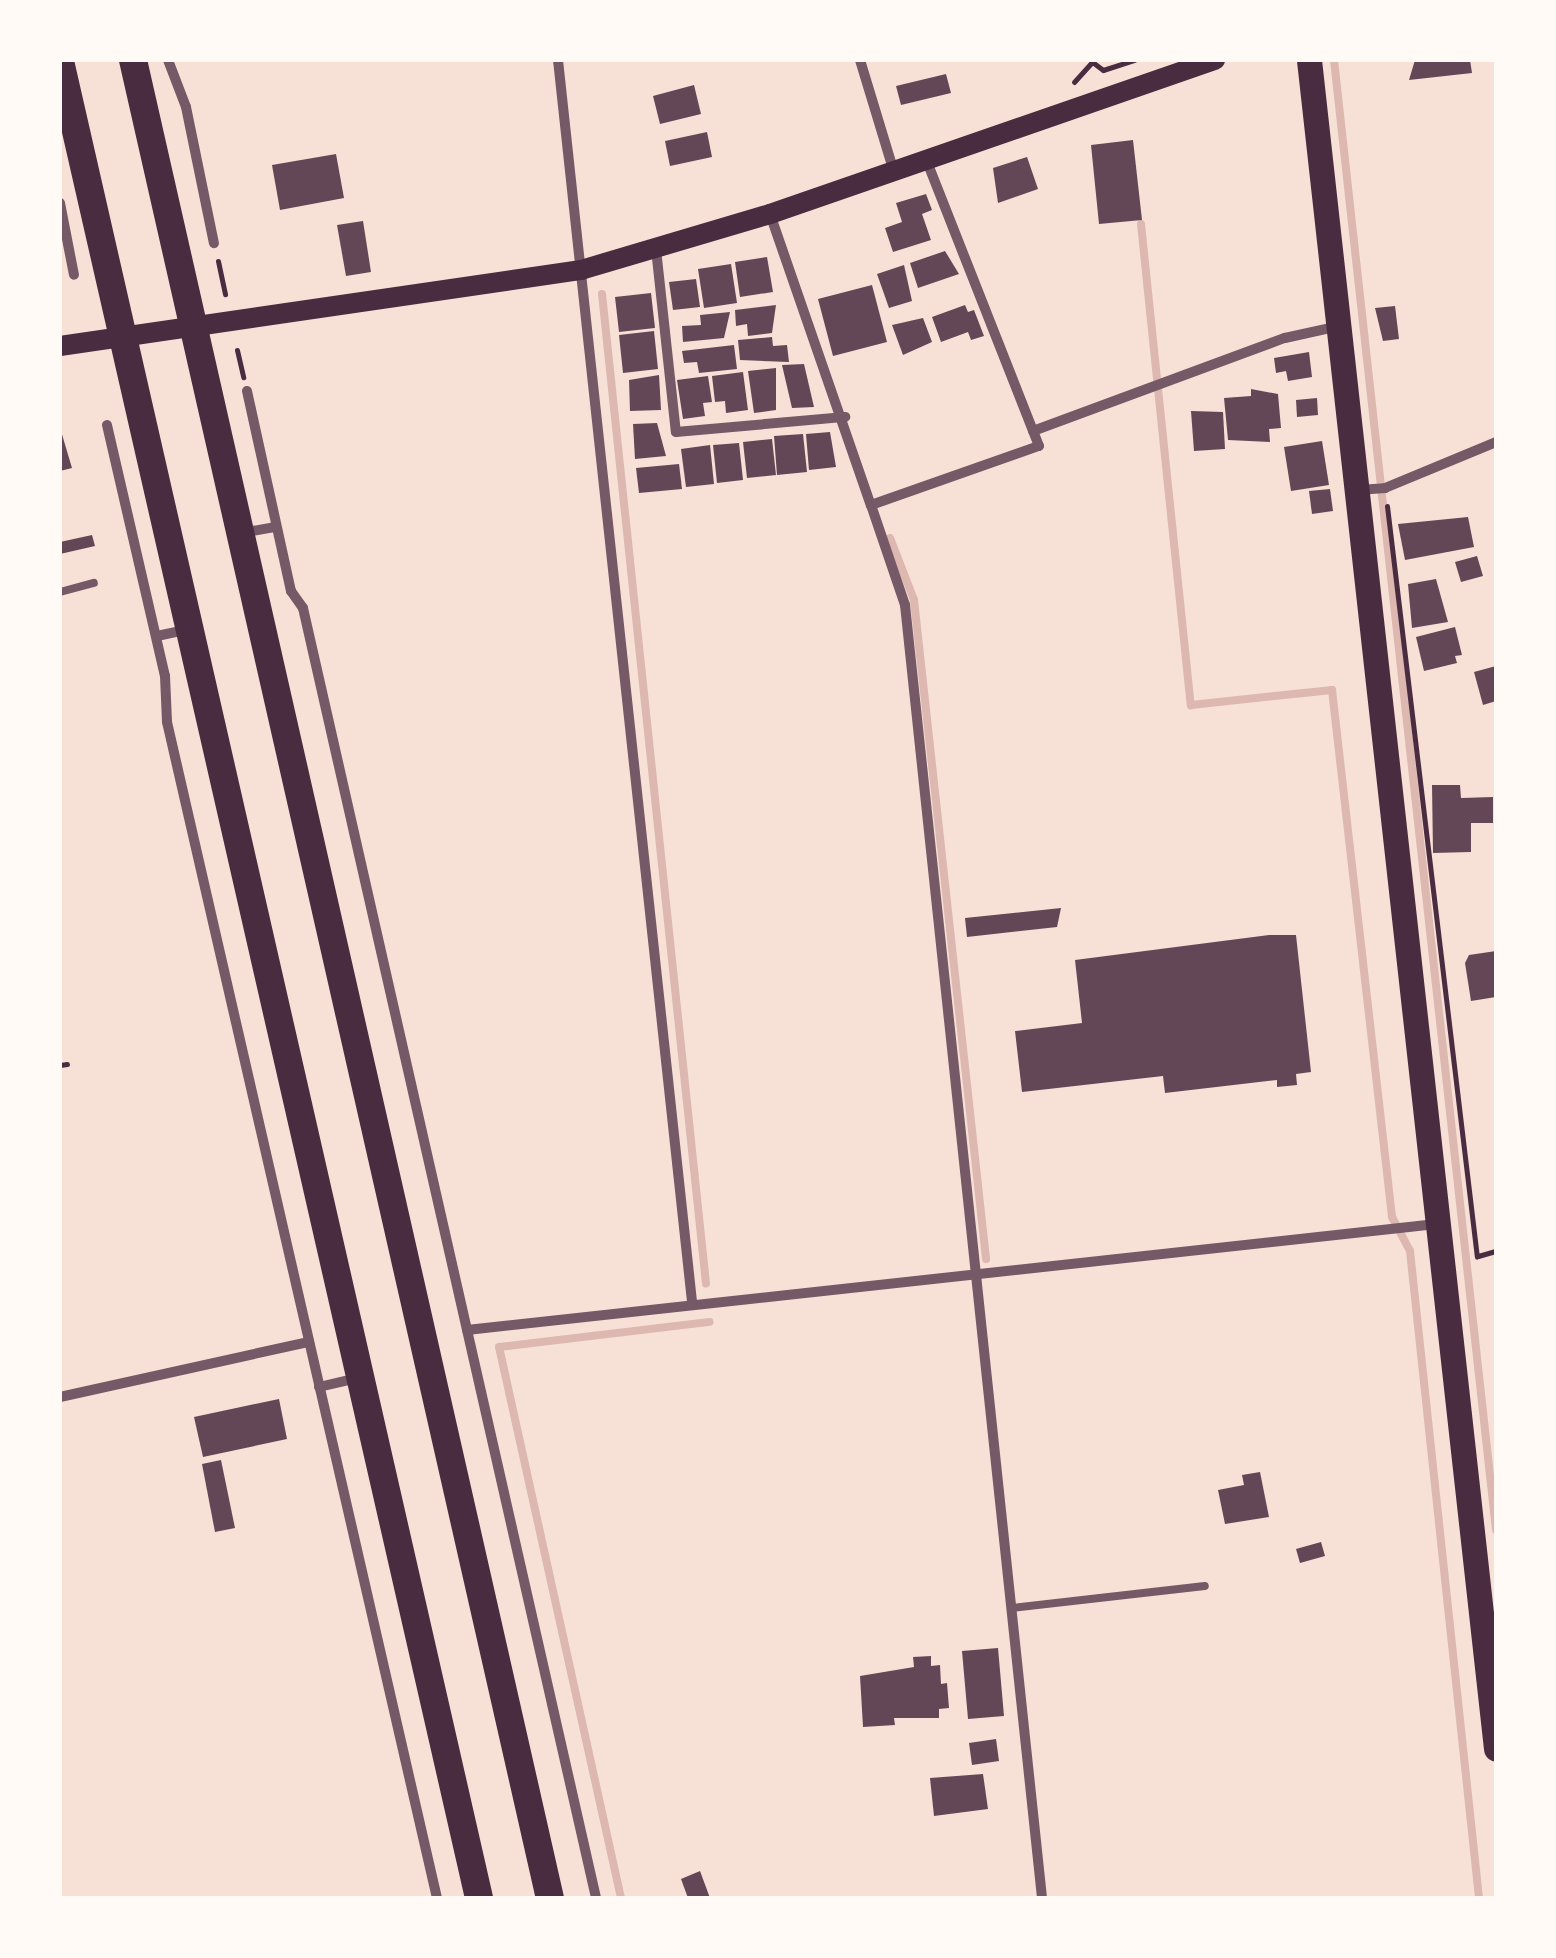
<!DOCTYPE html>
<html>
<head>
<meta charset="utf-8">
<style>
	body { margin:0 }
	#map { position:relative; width:1556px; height:1958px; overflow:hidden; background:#f7e1d7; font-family:Poppins,sans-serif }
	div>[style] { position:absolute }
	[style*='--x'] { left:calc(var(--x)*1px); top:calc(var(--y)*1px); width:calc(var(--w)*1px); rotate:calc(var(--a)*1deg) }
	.stream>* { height:8px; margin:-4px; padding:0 4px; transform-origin:4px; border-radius:4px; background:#dcb8b0 }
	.building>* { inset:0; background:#644757 }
	.path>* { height:5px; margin:-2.5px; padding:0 2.5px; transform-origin:2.5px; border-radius:2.5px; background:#4a2c40 }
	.service>* { height:8px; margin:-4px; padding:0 4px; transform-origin:4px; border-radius:4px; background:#755966 }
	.minor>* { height:10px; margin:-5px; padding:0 5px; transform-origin:5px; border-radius:5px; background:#755966 }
	.secondary>* { height:20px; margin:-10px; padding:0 10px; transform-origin:10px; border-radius:10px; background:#4a2c40 }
	.primary>* { height:25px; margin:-12.5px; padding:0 12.5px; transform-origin:12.5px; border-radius:12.5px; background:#4a2c40 }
	.trunk>* { height:28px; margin:-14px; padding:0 14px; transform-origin:14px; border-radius:14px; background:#4a2c40 }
	span { translate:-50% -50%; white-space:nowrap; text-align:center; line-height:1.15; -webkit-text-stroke:10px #fffaf5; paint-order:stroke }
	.frame { position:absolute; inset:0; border:62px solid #fffaf5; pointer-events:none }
</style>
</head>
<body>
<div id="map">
	<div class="stream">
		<div style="--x:1334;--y:60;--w:1479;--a:83.71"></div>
		<div style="--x:1141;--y:224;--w:484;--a:84.1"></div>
		<div style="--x:1191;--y:705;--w:142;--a:-6.1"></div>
		<div style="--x:1332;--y:690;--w:530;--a:83.5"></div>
		<div style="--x:1392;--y:1217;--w:38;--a:62"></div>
		<div style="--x:1410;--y:1251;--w:651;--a:83.91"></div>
		<div style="--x:602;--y:294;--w:995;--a:84"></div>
		<div style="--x:890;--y:538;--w:66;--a:68.8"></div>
		<div style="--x:914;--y:600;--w:663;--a:83.76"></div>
		<div style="--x:621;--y:1898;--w:564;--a:-102.48"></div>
		<div style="--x:499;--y:1347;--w:212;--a:-6.8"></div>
	</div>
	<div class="building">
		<div style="clip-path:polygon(1415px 60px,1470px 60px,1472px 73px,1409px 80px)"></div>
		<div style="clip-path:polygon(946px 74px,951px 93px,901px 105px,896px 86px)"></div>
		<div style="clip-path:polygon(694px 85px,701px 114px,660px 124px,653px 96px)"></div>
		<div style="clip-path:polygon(707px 132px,712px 157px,670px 166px,665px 141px)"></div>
		<div style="clip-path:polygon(1133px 140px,1142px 220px,1099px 224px,1091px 145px)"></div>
		<div style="clip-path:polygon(336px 154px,344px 198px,280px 210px,272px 165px)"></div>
		<div style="clip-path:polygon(1027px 157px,1038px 189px,998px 203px,993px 168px)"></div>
		<div style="clip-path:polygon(926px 194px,932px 210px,922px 214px,931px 240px,893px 252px,885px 228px,902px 222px,896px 203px)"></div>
		<div style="clip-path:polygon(363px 221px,371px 272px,346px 276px,337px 225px)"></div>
		<div style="clip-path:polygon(945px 251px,959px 274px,918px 288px,910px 263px)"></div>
		<div style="clip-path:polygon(767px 257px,773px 292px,740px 297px,735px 262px)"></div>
		<div style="clip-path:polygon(731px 264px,737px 303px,704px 308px,698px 269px)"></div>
		<div style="clip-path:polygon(904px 265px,912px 301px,889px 308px,877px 274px)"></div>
		<div style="clip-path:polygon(696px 279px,700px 307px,673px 310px,669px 282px)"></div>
		<div style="clip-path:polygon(872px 285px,887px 342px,833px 356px,818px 299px)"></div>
		<div style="clip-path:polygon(651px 293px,655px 328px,619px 332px,615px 297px)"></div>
		<div style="clip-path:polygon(776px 305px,772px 333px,748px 336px,747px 324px,736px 326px,735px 310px)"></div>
		<div style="clip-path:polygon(965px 305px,968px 312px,974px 310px,984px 336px,971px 340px,968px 332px,941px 342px,932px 317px)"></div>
		<div style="clip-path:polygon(1395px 306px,1399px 339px,1383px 341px,1375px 308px)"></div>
		<div style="clip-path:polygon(730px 312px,724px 338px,683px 342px,682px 326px,701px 325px,700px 315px)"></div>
		<div style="clip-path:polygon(923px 318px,932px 342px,903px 355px,892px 325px)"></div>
		<div style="clip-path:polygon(654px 331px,658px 369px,623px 373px,619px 335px)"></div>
		<div style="clip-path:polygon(772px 337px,773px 346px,787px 345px,789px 362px,740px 360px,738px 340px)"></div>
		<div style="clip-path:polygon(734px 345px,737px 369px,699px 373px,697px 362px,684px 363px,682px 351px)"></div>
		<div style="clip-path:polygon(1309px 352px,1312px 377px,1288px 381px,1286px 371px,1276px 373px,1274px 358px)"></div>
		<div style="clip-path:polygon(804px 364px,814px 407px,792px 408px,782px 365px)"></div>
		<div style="clip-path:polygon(776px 368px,776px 410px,754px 413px,748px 371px)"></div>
		<div style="clip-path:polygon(743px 372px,748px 410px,726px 413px,725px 401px,715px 402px,712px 376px)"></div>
		<div style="clip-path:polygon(659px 375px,661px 410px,630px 411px,629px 380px)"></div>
		<div style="clip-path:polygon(708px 376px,712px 402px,703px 403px,705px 416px,683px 419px,677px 380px)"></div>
		<div style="clip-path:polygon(1251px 389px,1278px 394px,1281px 428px,1269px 429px,1270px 442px,1228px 440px,1224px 398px,1251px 396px)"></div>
		<div style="clip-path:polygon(1317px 398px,1318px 415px,1297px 417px,1296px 400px)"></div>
		<div style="clip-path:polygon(1191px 411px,1223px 412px,1225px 449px,1194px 451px)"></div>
		<div style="clip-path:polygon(657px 423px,666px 456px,635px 459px,633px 424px)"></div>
		<div style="clip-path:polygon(61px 431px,72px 468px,60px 471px,60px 432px)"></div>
		<div style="clip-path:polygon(830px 432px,836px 467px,809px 470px,806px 434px)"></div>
		<div style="clip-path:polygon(803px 434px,807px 472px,777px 475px,774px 436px)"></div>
		<div style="clip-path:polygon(772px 439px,776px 475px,747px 478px,743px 442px)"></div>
		<div style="clip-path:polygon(1322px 441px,1329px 485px,1291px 491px,1284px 447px)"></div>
		<div style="clip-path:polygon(739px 443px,743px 480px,717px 483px,713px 445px)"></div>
		<div style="clip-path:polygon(710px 445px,714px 484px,686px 487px,681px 449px)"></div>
		<div style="clip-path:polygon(679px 464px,682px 489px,639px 493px,636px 468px)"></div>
		<div style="clip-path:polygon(1330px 489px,1333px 511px,1312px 514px,1309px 491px)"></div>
		<div style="clip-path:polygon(1468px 517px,1474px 547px,1405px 560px,1398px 524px)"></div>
		<div style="clip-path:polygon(92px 535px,95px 546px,60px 554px,60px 542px)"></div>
		<div style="clip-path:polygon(1477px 556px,1483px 576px,1461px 582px,1455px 562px)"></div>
		<div style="clip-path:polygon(1436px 579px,1448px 622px,1412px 628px,1408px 584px)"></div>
		<div style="clip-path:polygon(1455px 627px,1462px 655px,1455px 656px,1457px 663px,1424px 671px,1416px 637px)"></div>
		<div style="clip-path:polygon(1496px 666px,1496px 701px,1483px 705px,1474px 672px)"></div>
		<div style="clip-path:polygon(1432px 785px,1460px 785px,1461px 798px,1493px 797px,1493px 823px,1471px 823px,1471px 852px,1433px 853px)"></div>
		<div style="clip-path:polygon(1061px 908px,1057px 927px,967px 937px,965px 918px)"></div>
		<div style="clip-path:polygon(1269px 935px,1296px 935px,1311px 1072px,1296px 1074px,1297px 1085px,1277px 1087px,1277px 1080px,1165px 1093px,1163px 1076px,1022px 1092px,1015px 1031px,1082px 1023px,1075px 960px)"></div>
		<div style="clip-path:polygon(1496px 951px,1496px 997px,1471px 1001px,1465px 963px,1469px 955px)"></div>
		<div style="clip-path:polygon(279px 1399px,287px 1439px,203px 1457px,194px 1417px)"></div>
		<div style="clip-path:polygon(221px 1460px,235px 1528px,215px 1532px,202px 1464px)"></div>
		<div style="clip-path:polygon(1260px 1472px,1269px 1517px,1225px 1524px,1218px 1490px,1244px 1485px,1242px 1475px)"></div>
		<div style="clip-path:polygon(1321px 1542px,1325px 1556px,1300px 1563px,1296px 1549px)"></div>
		<div style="clip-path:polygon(998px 1648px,1004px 1716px,968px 1719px,962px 1651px)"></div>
		<div style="clip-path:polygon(931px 1656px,931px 1666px,940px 1665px,941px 1684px,947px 1683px,949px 1708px,939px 1709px,939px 1718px,894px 1718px,895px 1725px,863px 1727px,860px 1676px,914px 1667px,913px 1657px)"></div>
		<div style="clip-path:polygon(996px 1739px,999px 1761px,972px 1765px,969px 1743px)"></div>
		<div style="clip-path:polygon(983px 1774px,988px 1809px,934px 1816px,930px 1778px)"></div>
		<div style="clip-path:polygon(700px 1871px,710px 1898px,688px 1898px,681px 1879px)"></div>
	</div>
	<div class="path">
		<div style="--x:1091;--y:61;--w:15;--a:37"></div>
		<div style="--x:1103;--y:70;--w:33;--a:-18"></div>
		<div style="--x:1074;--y:82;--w:30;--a:-48"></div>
		<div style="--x:218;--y:261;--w:34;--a:78"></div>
		<div style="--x:237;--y:350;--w:28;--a:77"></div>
		<div style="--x:1387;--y:506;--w:756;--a:83.17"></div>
		<div style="--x:60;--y:1065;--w:7;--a:-8"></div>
		<div style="--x:1478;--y:1256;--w:19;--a:-16"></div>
	</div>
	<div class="service">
		<div style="--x:60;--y:592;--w:35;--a:-15"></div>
		<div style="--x:1012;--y:1608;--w:194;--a:-6.5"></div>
	</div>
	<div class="minor">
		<div style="--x:168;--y:60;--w:50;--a:69"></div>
		<div style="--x:186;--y:107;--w:139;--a:78.4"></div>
		<div style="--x:558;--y:60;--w:1249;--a:83.84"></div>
		<div style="--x:860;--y:60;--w:117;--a:73.1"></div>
		<div style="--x:60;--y:203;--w:73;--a:79"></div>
		<div style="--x:770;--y:214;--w:308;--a:70.9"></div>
		<div style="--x:871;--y:505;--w:178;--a:-19.4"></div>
		<div style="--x:1039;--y:446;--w:306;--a:-111.5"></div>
		<div style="--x:656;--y:249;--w:184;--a:83.8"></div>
		<div style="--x:676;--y:432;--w:170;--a:-5.1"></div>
		<div style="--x:247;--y:391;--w:205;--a:77.6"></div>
		<div style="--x:291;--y:591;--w:21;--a:55"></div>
		<div style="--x:303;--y:608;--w:1323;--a:77.2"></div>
		<div style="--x:107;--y:425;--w:258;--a:77"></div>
		<div style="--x:165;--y:676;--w:46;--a:87.5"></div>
		<div style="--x:167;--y:722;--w:1207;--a:77.07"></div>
		<div style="--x:1033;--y:431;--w:269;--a:-20.3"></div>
		<div style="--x:1285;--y:338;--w:55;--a:-12.5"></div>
		<div style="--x:1358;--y:490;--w:27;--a:-4"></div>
		<div style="--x:1385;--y:488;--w:120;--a:-22.5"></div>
		<div style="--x:871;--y:505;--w:106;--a:71.2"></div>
		<div style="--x:905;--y:605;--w:1300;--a:83.95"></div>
		<div style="--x:241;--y:533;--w:34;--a:-10"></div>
		<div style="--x:157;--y:636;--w:33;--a:-12"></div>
		<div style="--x:467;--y:1330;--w:975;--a:-6.24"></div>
		<div style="--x:319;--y:1387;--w:39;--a:-13"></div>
		<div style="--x:60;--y:1397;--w:255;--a:-12.5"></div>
	</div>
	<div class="secondary">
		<div style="--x:60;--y:346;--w:527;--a:-8.3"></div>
		<div style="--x:581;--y:270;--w:197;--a:-16.5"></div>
		<div style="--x:770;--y:214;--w:471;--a:-19.1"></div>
	</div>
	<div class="primary">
		<div style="--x:1309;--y:60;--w:1699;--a:83.68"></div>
	</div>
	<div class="trunk">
		<div style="--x:133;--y:60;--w:1885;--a:77.22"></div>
		<div style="--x:60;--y:61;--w:1884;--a:77.15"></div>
	</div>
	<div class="frame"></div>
</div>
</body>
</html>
